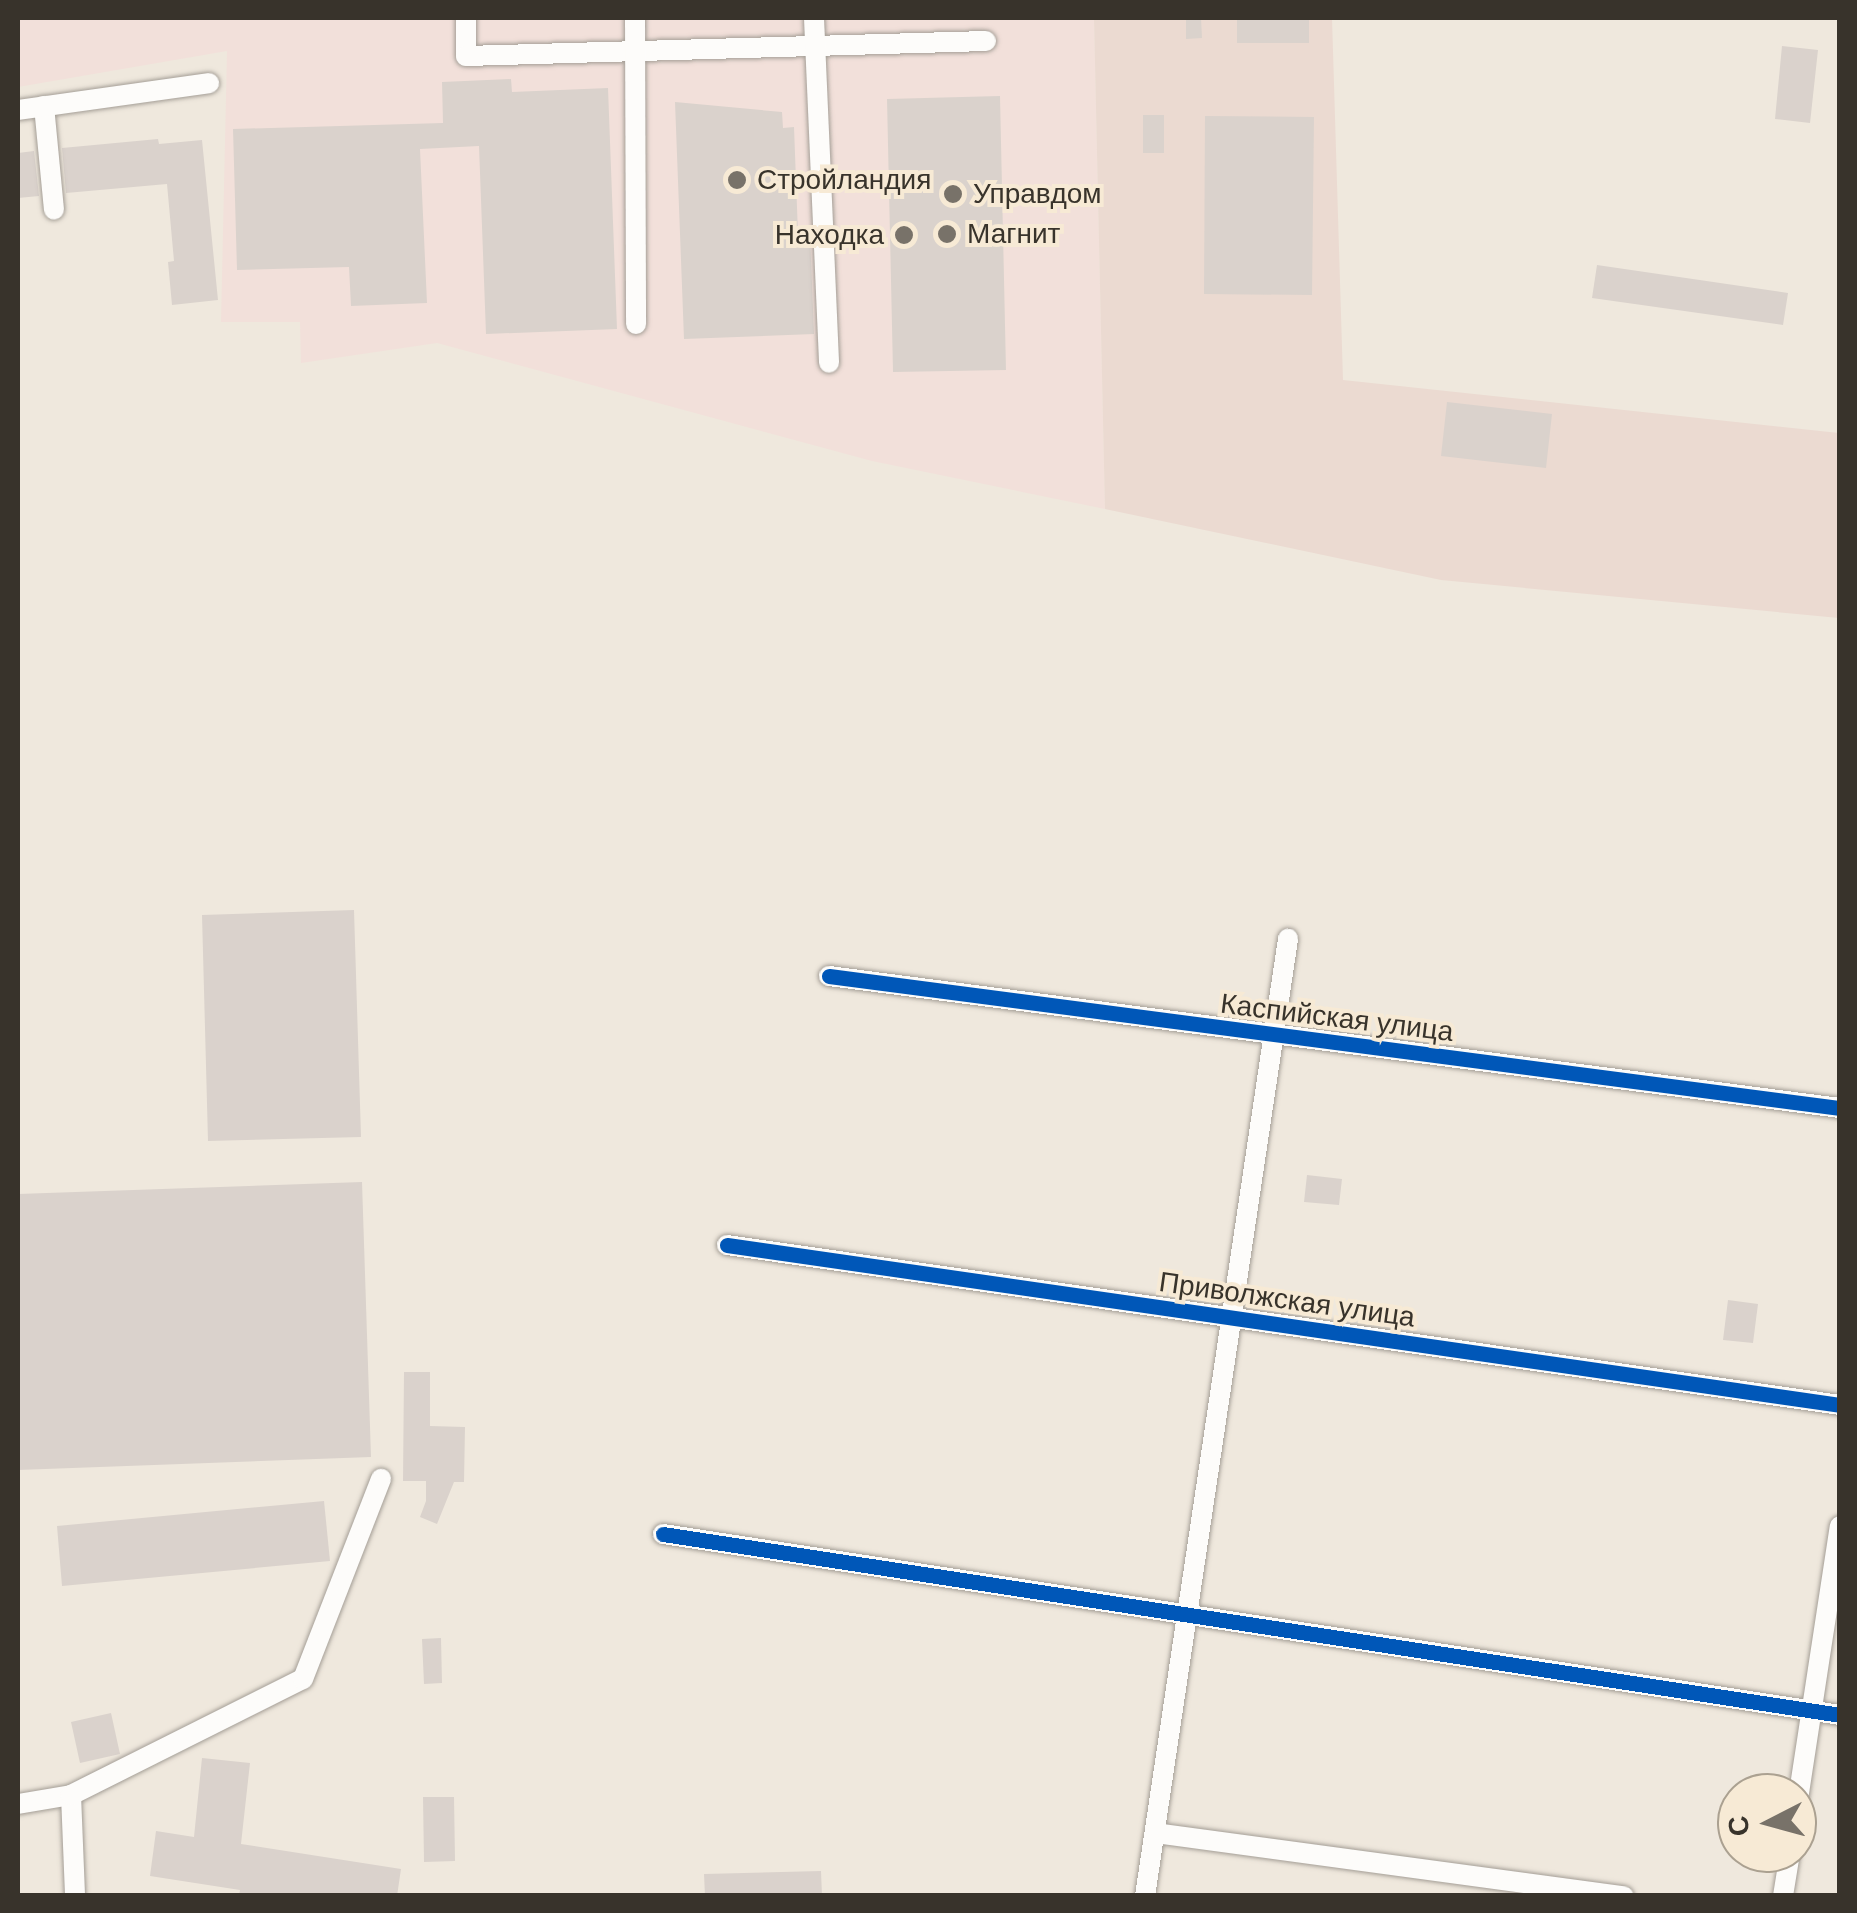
<!DOCTYPE html>
<html>
<head>
<meta charset="utf-8">
<style>
	body { margin:0 }
	#map { position:relative; width:1857px; height:1913px; overflow:hidden; background:#efe8dd; font-family:"DM Sans",sans-serif }
	div>[style] { position:absolute }
	[style*='--x'] { left:calc(var(--x)*1px); top:calc(var(--y)*1px); width:calc(var(--w)*1px); rotate:calc(var(--a)*1deg) }
	.commercial>* { inset:0; background:#f2e0da }
	.industrial>* { inset:0; background:#ebdad1 }
	.building>* { inset:0; background:#dad2cc }
	.roads { filter:drop-shadow(0 0 2px #a49e96) drop-shadow(0 0 2px #a49e96) }
	.minor>* { height:20px; margin:-10px; padding:0 10px; transform-origin:10px; border-radius:10px; background:#fdfcfa }
	.cycleway>* { height:15px; margin:-7.5px; padding:0 7.5px; transform-origin:7.5px; border-radius:7.5px; background:#0057b8 }
	.dots>* { width:28px; height:28px; translate:-50% -50%; box-sizing:border-box; border:5px solid #f7ead5; border-radius:50% }
	span { translate:-50% -50%; white-space:nowrap; text-align:center; line-height:1.15; -webkit-text-stroke:8px #f7ead5; paint-order:stroke }
	.poi-label { font-size:28px; color:#38332b }
	.left { translate:0 -50%; text-align:left }
	.right { translate:-100% -50%; text-align:right }
	.street-label { font-size:28px; color:#38332b }
	.frame { position:absolute; inset:0; border:20px solid #38332b; pointer-events:none }
	.north { position:absolute; left:1717px; top:1773px; width:100px; height:100px; box-sizing:border-box; background:#f7ead5; border:2px solid #aba191; border-radius:50%; rotate:264deg; font-size:28px; font-weight:700; line-height:40px; text-align:center; color:#38332b }
	.north::after { content:''; display:block; margin:auto; width:35px; height:45px; background:#787269; clip-path:polygon(50% 0,100% 100%,50% 72%,0 100%) }
</style>
</head>
<body>
<div id="map">
	<div class="commercial">
		<div style="clip-path:polygon(18px 18px,1094px 18px,1105px 509px,872px 461px,437px 343px,301px 363px,300px 322px,221px 322px,227px 51px,18px 87px)"></div>
	</div>
	<div class="industrial">
		<div style="clip-path:polygon(1094px 18px,1332px 18px,1343px 380px,1839px 433px,1839px 618px,1441px 580px,1105px 509px)"></div>
	</div>
	<div class="building">
		<div style="clip-path:polygon(1186px 18px,1201px 18px,1202px 38px,1186px 39px)"></div>
		<div style="clip-path:polygon(1237px 18px,1309px 18px,1309px 43px,1237px 43px)"></div>
		<div style="clip-path:polygon(1782px 46px,1818px 50px,1810px 123px,1775px 119px)"></div>
		<div style="clip-path:polygon(511px 79px,512px 92px,608px 88px,617px 329px,486px 334px,479px 146px,420px 149px,427px 303px,351px 306px,349px 267px,237px 270px,233px 129px,443px 123px,442px 82px)"></div>
		<div style="clip-path:polygon(1000px 96px,1006px 370px,893px 372px,887px 99px)"></div>
		<div style="clip-path:polygon(675px 102px,782px 112px,783px 128px,794px 127px,798px 234px,810px 233px,814px 334px,684px 339px)"></div>
		<div style="clip-path:polygon(1143px 115px,1164px 115px,1164px 153px,1143px 153px)"></div>
		<div style="clip-path:polygon(1205px 116px,1314px 117px,1312px 295px,1204px 294px)"></div>
		<div style="clip-path:polygon(158px 139px,159px 144px,202px 140px,218px 300px,172px 305px,168px 262px,174px 261px,167px 184px,66px 193px,62px 148px)"></div>
		<div style="clip-path:polygon(34px 151px,39px 196px,18px 198px,18px 153px)"></div>
		<div style="clip-path:polygon(1597px 265px,1788px 293px,1783px 325px,1592px 298px)"></div>
		<div style="clip-path:polygon(1447px 402px,1552px 414px,1546px 468px,1441px 456px)"></div>
		<div style="clip-path:polygon(354px 910px,361px 1137px,208px 1141px,202px 915px)"></div>
		<div style="clip-path:polygon(1307px 1175px,1342px 1179px,1339px 1205px,1304px 1202px)"></div>
		<div style="clip-path:polygon(362px 1182px,371px 1457px,18px 1470px,18px 1194px)"></div>
		<div style="clip-path:polygon(1728px 1300px,1758px 1304px,1753px 1343px,1723px 1340px)"></div>
		<div style="clip-path:polygon(404px 1372px,430px 1372px,430px 1426px,465px 1427px,464px 1482px,454px 1482px,437px 1524px,420px 1517px,426px 1501px,426px 1481px,403px 1481px)"></div>
		<div style="clip-path:polygon(324px 1501px,330px 1561px,62px 1586px,57px 1526px)"></div>
		<div style="clip-path:polygon(441px 1638px,442px 1683px,424px 1684px,422px 1639px)"></div>
		<div style="clip-path:polygon(111px 1713px,120px 1754px,80px 1763px,71px 1722px)"></div>
		<div style="clip-path:polygon(202px 1758px,250px 1763px,241px 1844px,401px 1869px,397px 1896px,239px 1896px,240px 1890px,150px 1876px,156px 1831px,194px 1837px)"></div>
		<div style="clip-path:polygon(423px 1797px,454px 1797px,455px 1861px,424px 1862px)"></div>
		<div style="clip-path:polygon(821px 1871px,822px 1896px,705px 1896px,704px 1874px)"></div>
	</div>
	<div class="roads">
		<div class="minor">
			<div style="--x:466;--y:18;--w:38;--a:90"></div>
			<div style="--x:466;--y:56;--w:520;--a:-1.65"></div>
			<div style="--x:635;--y:18;--w:306;--a:89.8"></div>
			<div style="--x:814;--y:18;--w:345;--a:87.5"></div>
			<div style="--x:44;--y:106;--w:104;--a:84.5"></div>
			<div style="--x:18;--y:110;--w:193;--a:-8"></div>
			<div style="--x:829;--y:976;--w:1020;--a:7.44"></div>
			<div style="--x:727;--y:1245;--w:1124;--a:8.18"></div>
			<div style="--x:663;--y:1534;--w:1191;--a:8.74"></div>
			<div style="--x:71;--y:1795;--w:101;--a:87.7"></div>
			<div style="--x:18;--y:1804;--w:54;--a:-9.6"></div>
			<div style="--x:71;--y:1795;--w:259;--a:-26.6"></div>
			<div style="--x:303;--y:1679;--w:215;--a:-68.7"></div>
			<div style="--x:1797;--y:1806;--w:283;--a:-81.3"></div>
			<div style="--x:1155;--y:1833;--w:473;--a:7.7"></div>
			<div style="--x:1145;--y:1896;--w:968;--a:-81.5"></div>
			<div style="--x:1783;--y:1896;--w:44;--a:-80.8"></div>
		</div>
	</div>
	<div class="cycleway">
		<div style="--x:829;--y:976;--w:1020;--a:7.44"></div>
		<div style="--x:727;--y:1245;--w:1124;--a:8.18"></div>
		<div style="--x:663;--y:1534;--w:1191;--a:8.74"></div>
	</div>
	<div class="dots">
		<div style="left:737px;top:180px;background:#787269"></div>
		<div style="left:953px;top:194px;background:#787269"></div>
		<div style="left:947px;top:234px;background:#787269"></div>
		<div style="left:904px;top:235px;background:#787269"></div>
	</div>
	<div class="poi-label">
		<span class="left" style="left:757px;top:180px">Стройландия</span>
		<span class="left" style="left:973px;top:194px">Управдом</span>
		<span class="left" style="left:967px;top:234px">Магнит</span>
		<span class="right" style="left:884px;top:235px">Находка</span>
	</div>
	<div class="street-label">
		<span style="left:1337px;top:1018px;rotate:7deg">Каспийская улица</span>
		<span style="left:1287px;top:1300px;rotate:8deg">Приволжская улица</span>
	</div>
	<div class="frame"></div>
	<div class="north">С</div>
</div>
</body>
</html>
